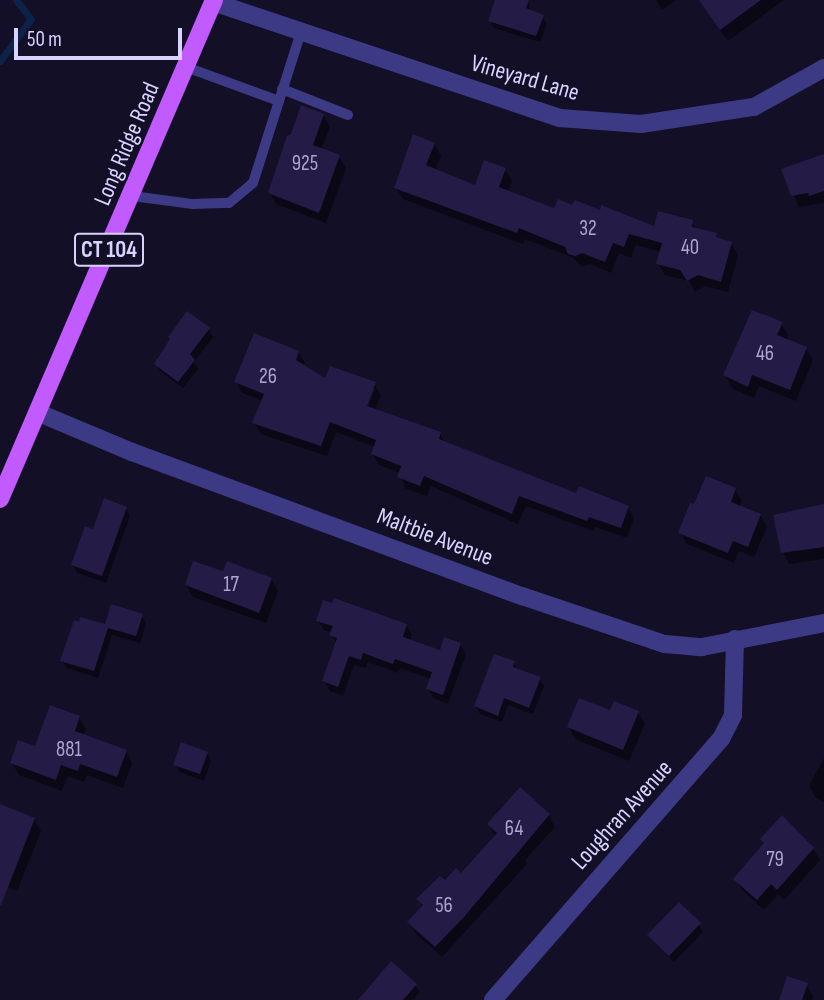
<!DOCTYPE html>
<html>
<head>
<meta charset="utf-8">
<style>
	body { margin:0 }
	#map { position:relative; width:824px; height:1000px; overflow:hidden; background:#130f26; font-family:"Sofia Sans Condensed",sans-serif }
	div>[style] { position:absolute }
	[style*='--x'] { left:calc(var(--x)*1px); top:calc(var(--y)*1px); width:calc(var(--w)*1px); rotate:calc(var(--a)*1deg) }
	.shadow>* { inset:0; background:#0007 }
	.stream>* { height:7px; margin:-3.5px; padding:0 3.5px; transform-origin:3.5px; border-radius:3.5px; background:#0c2248 }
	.building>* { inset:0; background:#241b47 }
	.service>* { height:10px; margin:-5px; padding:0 5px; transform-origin:5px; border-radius:5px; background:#3d3a85 }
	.minor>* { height:18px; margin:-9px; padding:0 9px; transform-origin:9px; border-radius:9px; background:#3d3a85 }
	.primary>* { height:18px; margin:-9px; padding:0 9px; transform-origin:9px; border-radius:9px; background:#c25bff }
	span { translate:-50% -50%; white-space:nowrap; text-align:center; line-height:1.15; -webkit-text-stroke:5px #130f26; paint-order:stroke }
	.number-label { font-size:21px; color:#aca6d1 }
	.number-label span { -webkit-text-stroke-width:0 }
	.shield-label span { padding:2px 5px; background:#130f26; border:2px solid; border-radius:5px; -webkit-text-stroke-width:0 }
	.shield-label { font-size:23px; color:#d9d4ff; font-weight:700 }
	.street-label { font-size:24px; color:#d9d4ff }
	.scale { position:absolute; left:14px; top:28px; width:168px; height:32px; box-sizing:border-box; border:4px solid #d9d4ff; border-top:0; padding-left:9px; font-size:21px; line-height:24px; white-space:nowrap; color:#d9d4ff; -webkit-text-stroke:5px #130f26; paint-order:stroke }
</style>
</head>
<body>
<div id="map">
	<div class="shadow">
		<div style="clip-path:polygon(497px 0,521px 0,528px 2px,531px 12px,542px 16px,547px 24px,540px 42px,494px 28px,490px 21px)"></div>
		<div style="clip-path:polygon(656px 0,676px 0,662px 10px)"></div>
		<div style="clip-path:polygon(726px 0,784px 0,728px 41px,716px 24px)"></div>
		<div style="clip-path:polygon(323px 115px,330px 127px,321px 150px,339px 157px,346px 168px,326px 223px,276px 204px,270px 193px)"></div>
		<div style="clip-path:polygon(434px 144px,441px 156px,435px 171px,476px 187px,505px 170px,512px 181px,508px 192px,555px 210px,655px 228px,692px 222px,697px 230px,716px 235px,719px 240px,731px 243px,738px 255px,728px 292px,705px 286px,695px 292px,689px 281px,665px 275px,658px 264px,661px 252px,636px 245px,631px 258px,619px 253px,611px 273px,590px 264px,582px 267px,572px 257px,525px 239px,523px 244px,403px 199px,396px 188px)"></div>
		<div style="clip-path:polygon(824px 156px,824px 203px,799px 207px,784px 170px)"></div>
		<div style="clip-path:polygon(781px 323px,788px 335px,786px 341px,806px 349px,813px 360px,796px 401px,759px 386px,754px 398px,733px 389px,726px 377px,740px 337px)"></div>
		<div style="clip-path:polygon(208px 329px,213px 337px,194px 362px,198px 369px,183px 388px,161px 372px,156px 364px)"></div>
		<div style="clip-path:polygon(evenodd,298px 352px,305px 363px,303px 367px,326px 380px,374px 384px,381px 395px,375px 410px,440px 434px,446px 444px,577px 495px,628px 507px,634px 518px,627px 538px,595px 527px,593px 531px,526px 506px,518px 524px,431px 486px,427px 496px,405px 488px,400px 473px,379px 465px,373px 454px,375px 447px,336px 432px,327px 456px,261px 434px,254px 423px,263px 401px,242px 393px,236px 382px,298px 352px,371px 389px,375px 389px,365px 415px,362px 413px,371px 389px)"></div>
		<div style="clip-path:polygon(735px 490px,742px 501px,739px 507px,760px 515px,767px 527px,754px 557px,739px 551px,734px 563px,687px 544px,680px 533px)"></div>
		<div style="clip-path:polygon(824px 506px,824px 559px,789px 564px,783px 552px)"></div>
		<div style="clip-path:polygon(126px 508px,130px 516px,106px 583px,77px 573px,73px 565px,94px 531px)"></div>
		<div style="clip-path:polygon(224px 574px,271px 579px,278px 591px,266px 623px,193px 597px,186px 585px)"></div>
		<div style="clip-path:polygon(142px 616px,146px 623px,140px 643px,112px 635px,98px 678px,67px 668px,62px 661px,106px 626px)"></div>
		<div style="clip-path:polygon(318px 620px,406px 625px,412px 635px,409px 641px,441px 652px,460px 644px,466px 654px,448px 704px,433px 698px,428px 688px,431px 679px,400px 668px,398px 673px,368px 662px,366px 668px,354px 665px,343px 696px,330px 691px,324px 681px,337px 645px,332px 633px,324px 630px)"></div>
		<div style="clip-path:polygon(514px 663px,518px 671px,539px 678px,544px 686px,533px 714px,508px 705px,502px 722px,480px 714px,476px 706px)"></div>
		<div style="clip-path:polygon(638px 712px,645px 724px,629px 761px,575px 739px,569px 727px)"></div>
		<div style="clip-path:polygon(79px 717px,86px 729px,83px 736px,126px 751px,132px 763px,123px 788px,87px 775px,84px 782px,68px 776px,62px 791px,19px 775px,12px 763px)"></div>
		<div style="clip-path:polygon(207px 753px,211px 761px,204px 781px,179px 772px,175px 764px)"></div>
		<div style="clip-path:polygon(824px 758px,824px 802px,816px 798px,809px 786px)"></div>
		<div style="clip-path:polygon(549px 815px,555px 827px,525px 860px,527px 864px,442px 957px,416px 934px,409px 922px,423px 907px,418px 899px,462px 876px,496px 837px,489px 825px)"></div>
		<div style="clip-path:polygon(0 817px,34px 819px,41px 831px,17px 891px,0 884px)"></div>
		<div style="clip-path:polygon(813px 849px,820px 860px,784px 900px,778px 894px,764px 910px,742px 890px,735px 879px)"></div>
		<div style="clip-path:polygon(699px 925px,703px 932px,674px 962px,649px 935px)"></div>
		<div style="clip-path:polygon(806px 984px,813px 996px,812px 1000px,781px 1000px)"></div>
		<div style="clip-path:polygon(415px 985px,420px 992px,413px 1000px,360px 1000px)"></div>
	</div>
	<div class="stream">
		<div style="--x:0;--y:61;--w:52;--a:-53.6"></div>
		<div style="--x:31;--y:19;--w:24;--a:-128"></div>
	</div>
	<div class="building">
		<div style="clip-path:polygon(495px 0,529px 0,526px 8px,544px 15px,536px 36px,488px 21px)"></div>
		<div style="clip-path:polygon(699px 0,761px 0,720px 30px)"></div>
		<div style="clip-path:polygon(301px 105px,324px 114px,313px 145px,340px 155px,319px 213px,268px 193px,287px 136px,291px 134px)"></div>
		<div style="clip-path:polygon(413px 134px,435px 143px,426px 165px,475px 185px,484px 160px,506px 168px,499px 187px,554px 208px,558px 199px,572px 205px,575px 200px,600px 210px,601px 205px,654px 226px,658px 211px,693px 220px,692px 227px,717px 233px,716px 237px,732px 242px,721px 282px,698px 275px,687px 281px,680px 270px,656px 264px,662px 243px,629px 234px,624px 247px,613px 243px,605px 262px,582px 253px,575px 256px,568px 254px,565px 247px,519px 228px,517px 233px,394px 188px)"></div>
		<div style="clip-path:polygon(824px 154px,824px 191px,809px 196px,808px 193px,791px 196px,781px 169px)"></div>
		<div style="clip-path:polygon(752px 310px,783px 322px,777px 335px,807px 347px,790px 390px,752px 375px,748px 387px,723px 375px)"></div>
		<div style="clip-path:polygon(187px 311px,210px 328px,190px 354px,195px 360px,178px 382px,154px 364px,170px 339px,168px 337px)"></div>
		<div style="clip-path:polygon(254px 333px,299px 351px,296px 360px,325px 378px,330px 366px,376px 382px,367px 406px,441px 432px,439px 439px,576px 493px,579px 486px,629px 506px,621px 528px,589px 517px,587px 521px,519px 496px,512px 514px,424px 476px,420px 486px,397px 477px,401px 466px,371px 454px,376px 440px,330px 422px,321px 446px,252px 423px,264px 394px,234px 382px)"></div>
		<div style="clip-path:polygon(706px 476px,736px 488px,731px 502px,761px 514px,748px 547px,733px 541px,728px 553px,678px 533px,690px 503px,694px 504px)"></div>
		<div style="clip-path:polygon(104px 498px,127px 507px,102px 576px,71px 565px,85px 526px,93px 529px)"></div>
		<div style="clip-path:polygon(824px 504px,824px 547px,781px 553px,773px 515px)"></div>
		<div style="clip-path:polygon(193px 561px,223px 571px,227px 561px,272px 578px,259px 613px,185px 585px)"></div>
		<div style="clip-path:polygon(334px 598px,407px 624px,403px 637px,440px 650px,444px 637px,461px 643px,443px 695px,426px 689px,432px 672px,395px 659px,393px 664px,363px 653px,361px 660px,349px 656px,338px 687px,322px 681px,337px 638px,329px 635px,333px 626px,316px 621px,323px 600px,332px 603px)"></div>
		<div style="clip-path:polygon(111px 604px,143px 614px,136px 636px,108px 628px,94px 671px,60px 661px,74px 620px,79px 622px,80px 617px,105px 624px)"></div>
		<div style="clip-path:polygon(494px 654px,515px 661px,513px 667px,541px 677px,529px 708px,504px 698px,498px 716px,474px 706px)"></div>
		<div style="clip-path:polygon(579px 698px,610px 710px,614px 701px,639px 711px,623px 750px,567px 727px)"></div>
		<div style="clip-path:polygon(50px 705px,80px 716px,75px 731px,127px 750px,117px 777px,80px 764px,78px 771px,61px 765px,56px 780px,10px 763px,18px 740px,35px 746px)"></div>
		<div style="clip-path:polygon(181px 742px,208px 752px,200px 774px,173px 765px)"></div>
		<div style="clip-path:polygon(520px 787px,550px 814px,464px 917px,435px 947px,407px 922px,423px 905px,416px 899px,440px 876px,445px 880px,456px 868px,461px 873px,497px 833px,487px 824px)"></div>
		<div style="clip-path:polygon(0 804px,35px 818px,1px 905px,0 905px)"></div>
		<div style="clip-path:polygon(782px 815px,814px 848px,777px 890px,771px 884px,757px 900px,733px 879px,764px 843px,760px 839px)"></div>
		<div style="clip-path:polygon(679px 902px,701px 923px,669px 956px,647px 935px)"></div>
		<div style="clip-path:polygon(391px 961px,417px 984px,403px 1000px,358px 1000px)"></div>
		<div style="clip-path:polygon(787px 976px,808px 983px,802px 1000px,779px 1000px)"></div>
	</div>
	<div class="service">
		<div style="--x:186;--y:67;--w:99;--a:20.1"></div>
		<div style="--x:282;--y:89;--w:71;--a:21.5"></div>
		<div style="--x:132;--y:196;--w:62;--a:7.5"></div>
		<div style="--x:193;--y:204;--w:36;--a:-2"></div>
		<div style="--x:229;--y:203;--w:31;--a:-40"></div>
		<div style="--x:253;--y:183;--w:158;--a:-72.4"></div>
	</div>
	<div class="minor">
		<div style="--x:213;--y:2;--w:366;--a:18.5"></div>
		<div style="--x:560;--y:118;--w:81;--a:4.2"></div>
		<div style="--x:641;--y:124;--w:114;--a:-8.6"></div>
		<div style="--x:754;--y:107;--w:80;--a:-29.1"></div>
		<div style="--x:39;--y:413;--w:101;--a:22.8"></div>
		<div style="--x:132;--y:452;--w:416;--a:20.3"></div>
		<div style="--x:522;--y:596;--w:151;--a:18.6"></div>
		<div style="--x:665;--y:644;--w:37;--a:5"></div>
		<div style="--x:702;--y:647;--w:124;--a:-11.1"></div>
		<div style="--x:493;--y:1000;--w:347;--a:-48.9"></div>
		<div style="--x:721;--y:739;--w:27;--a:-63"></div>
		<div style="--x:733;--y:715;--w:76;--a:-88.5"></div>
	</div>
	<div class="primary">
		<div style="--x:0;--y:499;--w:543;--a:-66.79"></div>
	</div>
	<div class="number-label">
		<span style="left:305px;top:164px">925</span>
		<span style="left:588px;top:229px">32</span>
		<span style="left:690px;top:248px">40</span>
		<span style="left:765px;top:354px">46</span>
		<span style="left:268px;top:377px">26</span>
		<span style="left:231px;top:585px">17</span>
		<span style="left:69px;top:750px">881</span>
		<span style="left:514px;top:829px">64</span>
		<span style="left:775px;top:860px">79</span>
		<span style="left:444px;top:906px">56</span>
	</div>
	<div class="shield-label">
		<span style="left:109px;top:250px">CT 104</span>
	</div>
	<div class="street-label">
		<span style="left:525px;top:78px;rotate:16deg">Vineyard Lane</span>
		<span style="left:127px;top:144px;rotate:-67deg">Long Ridge Road</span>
		<span style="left:435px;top:537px;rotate:21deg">Maltbie Avenue</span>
		<span style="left:622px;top:815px;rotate:-48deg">Loughran Avenue</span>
	</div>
	<div class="scale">50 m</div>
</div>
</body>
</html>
